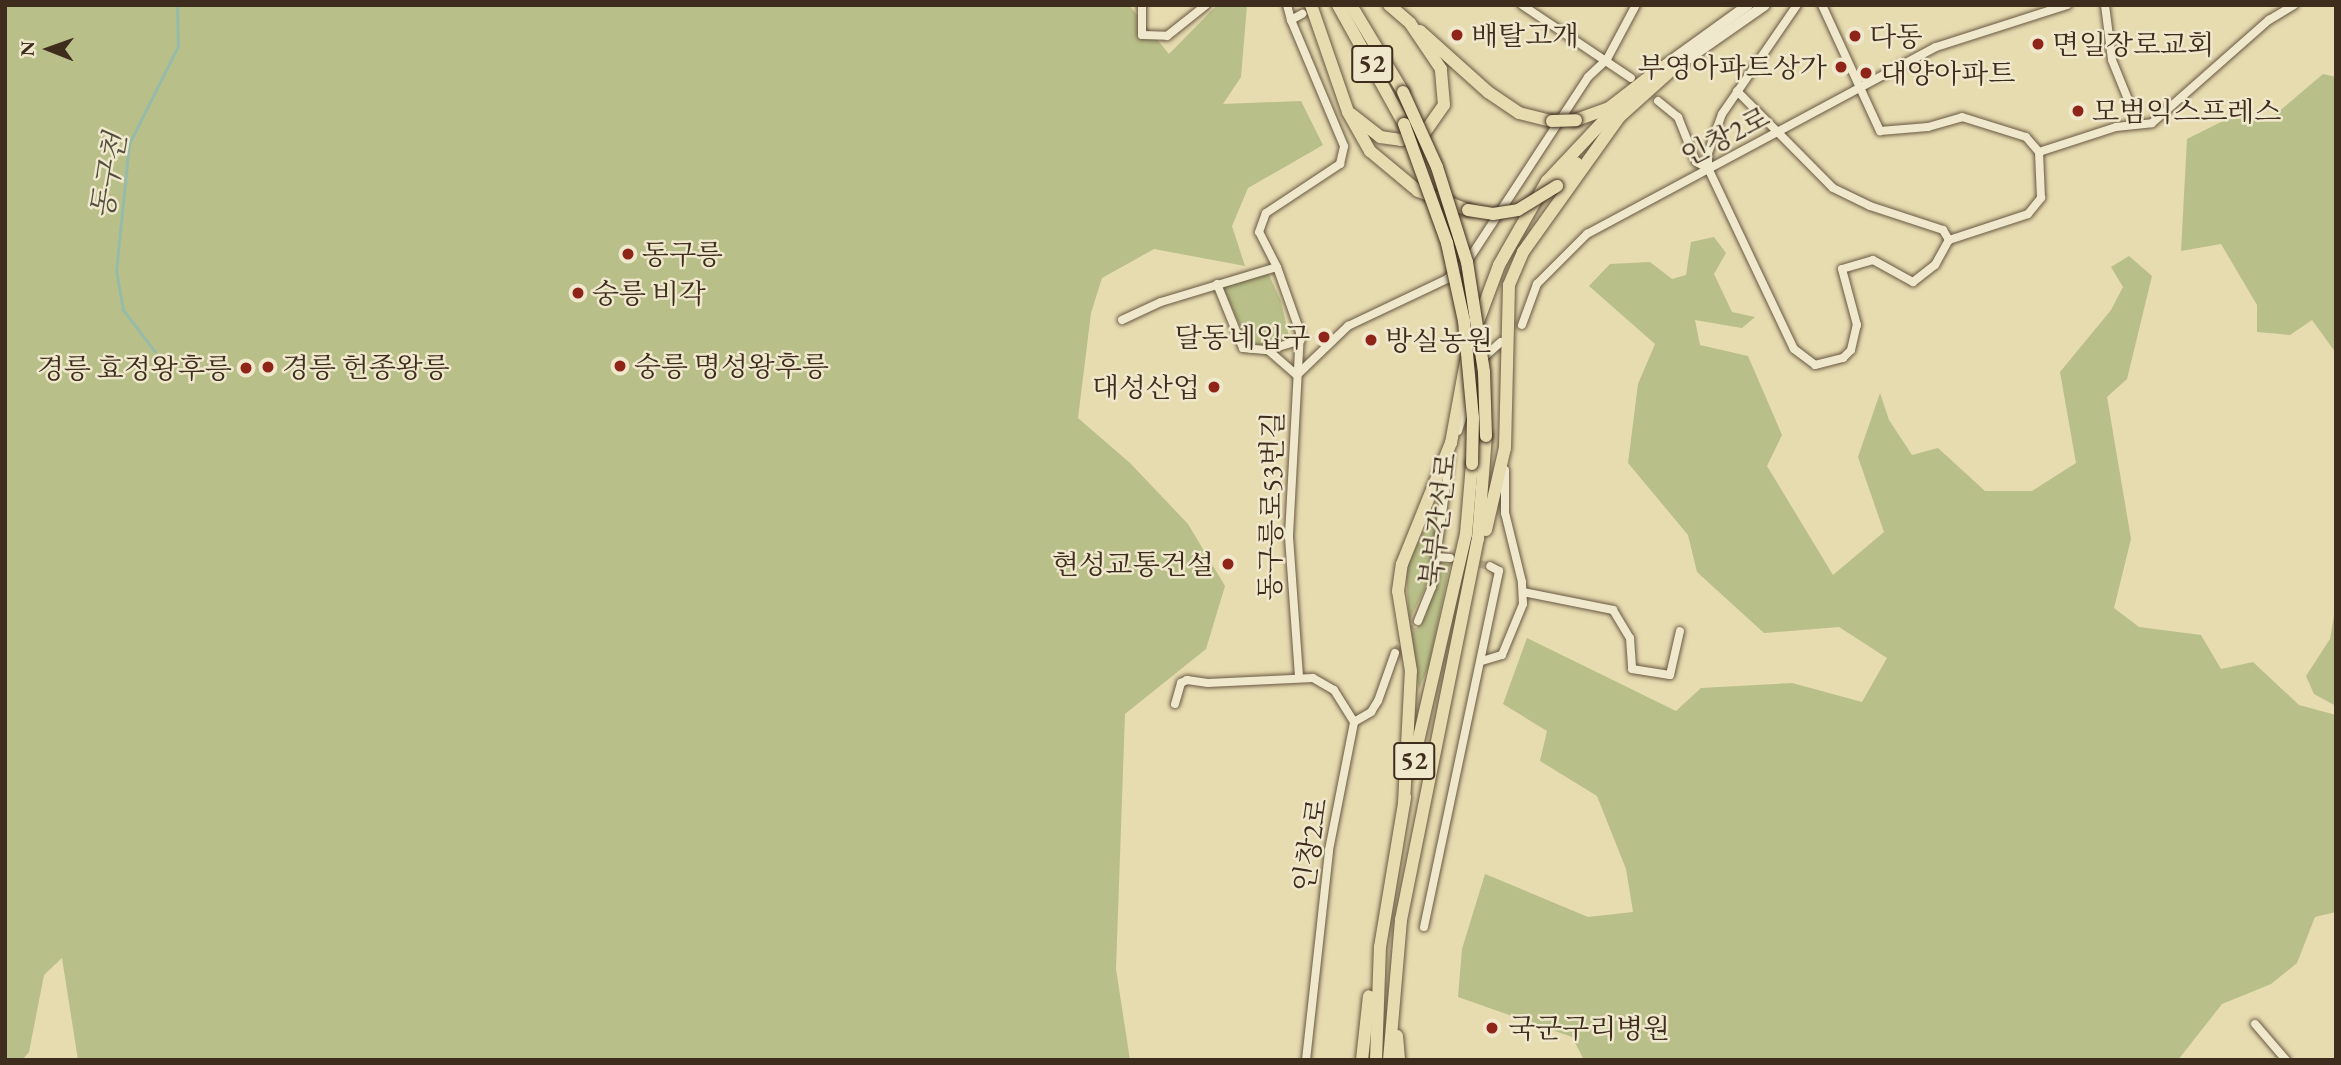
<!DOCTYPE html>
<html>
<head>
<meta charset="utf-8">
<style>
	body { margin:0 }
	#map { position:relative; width:2341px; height:1065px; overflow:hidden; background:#e7dbb0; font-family:"EB Garamond","Noto Serif KR",serif }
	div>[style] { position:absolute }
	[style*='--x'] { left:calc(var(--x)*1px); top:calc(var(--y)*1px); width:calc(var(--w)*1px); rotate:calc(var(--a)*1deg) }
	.green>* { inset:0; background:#b9bf88 }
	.stream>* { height:2.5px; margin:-1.25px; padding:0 1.25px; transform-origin:1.25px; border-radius:1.25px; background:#97bbaa }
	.minor-tunnel>* { height:8px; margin-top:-4px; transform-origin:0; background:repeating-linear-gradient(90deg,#c5b893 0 8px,transparent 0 12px) }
	.roads { filter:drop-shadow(0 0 2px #685842) drop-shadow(0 0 2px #685842) }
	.minor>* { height:8px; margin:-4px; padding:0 4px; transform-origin:4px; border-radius:4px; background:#efe8cc }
	.tertiary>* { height:10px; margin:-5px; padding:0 5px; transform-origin:5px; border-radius:5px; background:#efe8cc }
	.trunk>* { height:12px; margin:-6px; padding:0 6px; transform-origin:6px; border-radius:6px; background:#e7dbb0 }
	.bridges { filter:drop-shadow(0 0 2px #3e2c1d) drop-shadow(0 0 2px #3e2c1d) }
	.trunk-bridge>* { height:12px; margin:-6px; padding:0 6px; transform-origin:6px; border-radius:6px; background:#e7dbb0 }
	.dots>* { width:19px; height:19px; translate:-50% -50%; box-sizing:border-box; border:4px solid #efe8cc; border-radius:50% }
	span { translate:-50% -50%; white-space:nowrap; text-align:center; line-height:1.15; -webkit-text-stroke:5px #efe8cc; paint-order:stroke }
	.shield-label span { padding:2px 5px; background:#efe8cc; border:2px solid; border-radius:5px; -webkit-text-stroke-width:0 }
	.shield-label { font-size:26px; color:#3e2c1d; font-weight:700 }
	.poi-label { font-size:28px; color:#3e2c1d }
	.left { translate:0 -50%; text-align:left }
	.right { translate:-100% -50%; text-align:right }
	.street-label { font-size:28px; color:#3e2c1d }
	.water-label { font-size:30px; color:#545040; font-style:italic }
	.frame { position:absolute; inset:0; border:7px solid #3e2c1d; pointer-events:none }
	.north { position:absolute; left:14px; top:14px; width:70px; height:70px; -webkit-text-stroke:5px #efe8cc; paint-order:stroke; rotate:271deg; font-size:19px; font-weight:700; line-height:28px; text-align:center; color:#3e2c1d }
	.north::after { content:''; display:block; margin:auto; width:24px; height:32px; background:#3e2c1d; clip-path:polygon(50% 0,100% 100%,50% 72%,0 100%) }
</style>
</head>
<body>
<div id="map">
	<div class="green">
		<div style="clip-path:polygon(5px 5px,1129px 5px,1169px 54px,1217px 5px,1247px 5px,1241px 77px,1223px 104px,1301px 101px,1323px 145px,1248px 188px,1232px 226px,1245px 266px,1154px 249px,1102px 278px,1091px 313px,1078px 418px,1130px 463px,1188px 524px,1225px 586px,1206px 649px,1125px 714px,1116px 969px,1130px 1060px,78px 1060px,62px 958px,44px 975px,29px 1052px,22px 1060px,5px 1060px)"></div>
		<div style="clip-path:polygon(2323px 74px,2336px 77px,2336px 353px,2312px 320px,2290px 335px,2257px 332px,2257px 305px,2221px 244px,2181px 251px,2187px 139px,2229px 118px,2269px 120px)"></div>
		<div style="clip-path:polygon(1714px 237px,1726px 253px,1714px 274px,1732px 312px,1755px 317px,1742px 328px,1695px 320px,1700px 345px,1748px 356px,1782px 435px,1767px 466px,1833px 575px,1884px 532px,1858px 457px,1880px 393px,1889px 420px,1912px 455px,1938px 448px,1985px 491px,2032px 491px,2076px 463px,2060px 372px,2111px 310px,2123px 287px,2111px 267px,2129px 256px,2152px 276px,2127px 379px,2107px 397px,2131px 539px,2114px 608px,2139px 627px,2201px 635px,2221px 669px,2253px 662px,2299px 705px,2336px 715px,2336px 912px,2315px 917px,2297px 963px,2271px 984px,2222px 1004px,2178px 1060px,1584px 1060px,1572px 1037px,1458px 997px,1462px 949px,1485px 874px,1588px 917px,1633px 912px,1626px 869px,1597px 796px,1540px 761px,1547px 731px,1503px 704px,1527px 638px,1676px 711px,1701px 688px,1792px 683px,1862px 702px,1887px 658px,1839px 627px,1764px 633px,1697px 572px,1688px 535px,1628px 463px,1638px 384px,1655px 344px,1589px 286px,1610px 264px,1650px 262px,1672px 279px,1686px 275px,1691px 242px)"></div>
		<div style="clip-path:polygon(1268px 273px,1281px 301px,1289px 337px,1284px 343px,1249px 347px,1222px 285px)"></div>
		<div style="clip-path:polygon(1443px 488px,1426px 586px,1409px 621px,1406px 569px)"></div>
		<div style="clip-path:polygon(1438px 562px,1450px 564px,1429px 665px,1419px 689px,1411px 636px,1426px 615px)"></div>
		<div style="clip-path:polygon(2336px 603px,2336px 706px,2314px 694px,2306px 676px,2330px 639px)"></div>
	</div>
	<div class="stream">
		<div style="--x:155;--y:352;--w:53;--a:-127.3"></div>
		<div style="--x:123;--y:310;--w:39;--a:-100"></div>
		<div style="--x:116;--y:272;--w:129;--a:-84.2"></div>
		<div style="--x:129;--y:144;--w:110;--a:-63.4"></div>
		<div style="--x:178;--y:46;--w:41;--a:-91.4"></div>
	</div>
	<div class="minor-tunnel">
		<div style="--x:1468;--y:562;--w:22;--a:10"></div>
		<div style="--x:1395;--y:653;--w:39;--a:-54"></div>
	</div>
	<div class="roads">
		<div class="minor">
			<div style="--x:1142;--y:5;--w:30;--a:90"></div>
			<div style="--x:1142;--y:35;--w:25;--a:2"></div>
			<div style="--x:1167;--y:36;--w:50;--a:-38.5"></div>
			<div style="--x:1287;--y:5;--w:16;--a:75"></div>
			<div style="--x:1522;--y:5;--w:131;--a:33.8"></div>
			<div style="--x:1797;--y:5;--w:132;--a:124.5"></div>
			<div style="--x:1722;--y:114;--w:41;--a:109.7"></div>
			<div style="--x:1708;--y:153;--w:15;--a:90"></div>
			<div style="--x:1708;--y:168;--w:200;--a:64.6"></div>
			<div style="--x:1794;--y:349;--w:26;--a:37"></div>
			<div style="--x:1815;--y:365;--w:29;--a:-14"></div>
			<div style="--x:1843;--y:358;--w:11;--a:-45"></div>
			<div style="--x:1851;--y:350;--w:26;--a:-77"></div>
			<div style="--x:1857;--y:325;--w:58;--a:-105"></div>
			<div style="--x:1842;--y:269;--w:32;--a:-16"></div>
			<div style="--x:1873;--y:260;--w:46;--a:28.8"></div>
			<div style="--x:1913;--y:282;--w:28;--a:-38"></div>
			<div style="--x:1935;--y:265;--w:29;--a:-61"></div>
			<div style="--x:1822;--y:5;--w:139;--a:65.3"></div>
			<div style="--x:1880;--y:131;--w:48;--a:-4.8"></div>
			<div style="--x:1928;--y:127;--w:35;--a:-16"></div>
			<div style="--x:1962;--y:117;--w:67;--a:17.4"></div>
			<div style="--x:2026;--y:137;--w:20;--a:49"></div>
			<div style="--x:2105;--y:5;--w:55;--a:82.7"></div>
			<div style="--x:2112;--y:60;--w:69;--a:67.9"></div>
			<div style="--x:1737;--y:91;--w:136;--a:45.3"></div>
			<div style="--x:1833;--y:188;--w:41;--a:25.9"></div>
			<div style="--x:1870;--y:206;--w:77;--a:18.2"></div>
			<div style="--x:1943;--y:230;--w:12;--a:59"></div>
			<div style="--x:1658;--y:101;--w:26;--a:39"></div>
			<div style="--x:1678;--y:117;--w:48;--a:68.2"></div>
			<div style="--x:1696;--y:162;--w:13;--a:27"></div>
			<div style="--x:1949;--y:240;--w:83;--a:-18.2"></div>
			<div style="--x:2028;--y:214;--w:21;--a:-51"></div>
			<div style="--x:2041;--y:198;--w:46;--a:-92.5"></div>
			<div style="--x:2039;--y:152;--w:81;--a:-18"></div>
			<div style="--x:2116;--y:127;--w:36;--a:-6"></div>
			<div style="--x:2152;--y:123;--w:156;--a:-41.4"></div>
			<div style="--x:2269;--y:20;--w:29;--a:-31"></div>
			<div style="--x:1277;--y:267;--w:69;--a:70.5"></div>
			<div style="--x:1300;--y:332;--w:205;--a:93.1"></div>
			<div style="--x:1289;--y:537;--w:141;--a:85.9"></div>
			<div style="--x:1217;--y:284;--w:69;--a:67.9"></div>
			<div style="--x:1243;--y:348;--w:25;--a:5"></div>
			<div style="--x:1268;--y:350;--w:38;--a:41"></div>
			<div style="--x:1297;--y:375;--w:71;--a:-43.9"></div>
			<div style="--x:1348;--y:326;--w:110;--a:-25.4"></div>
			<div style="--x:1447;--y:279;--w:33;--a:-44"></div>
			<div style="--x:1471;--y:256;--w:214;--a:-56.8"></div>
			<div style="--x:1588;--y:77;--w:26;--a:-43"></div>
			<div style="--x:1607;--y:59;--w:61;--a:-61.8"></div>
			<div style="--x:1122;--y:320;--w:43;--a:-24.8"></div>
			<div style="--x:1161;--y:302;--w:121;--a:-16.8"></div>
			<div style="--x:1277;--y:267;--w:39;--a:-117"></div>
			<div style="--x:1259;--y:232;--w:20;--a:-70"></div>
			<div style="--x:1266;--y:213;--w:89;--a:-33.5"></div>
			<div style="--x:1340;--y:164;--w:18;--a:-77"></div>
			<div style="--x:1344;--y:146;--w:137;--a:-112.8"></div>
			<div style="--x:1291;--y:20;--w:13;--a:-29"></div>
			<div style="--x:1522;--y:325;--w:44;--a:-69.9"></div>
			<div style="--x:1537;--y:284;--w:71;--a:-45"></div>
			<div style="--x:1587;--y:234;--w:396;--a:-28.2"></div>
			<div style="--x:1936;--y:47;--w:138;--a:-17.8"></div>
			<div style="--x:1268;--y:350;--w:34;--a:-17"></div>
			<div style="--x:1473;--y:384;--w:28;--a:-69"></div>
			<div style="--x:1483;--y:358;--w:24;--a:-42"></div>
			<div style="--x:1458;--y:431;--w:36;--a:-72"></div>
			<div style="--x:1437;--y:557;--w:13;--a:4"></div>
			<div style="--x:1523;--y:592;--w:92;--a:11.3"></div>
			<div style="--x:1613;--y:610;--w:33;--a:59"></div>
			<div style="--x:1630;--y:638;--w:31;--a:86"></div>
			<div style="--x:1632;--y:669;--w:38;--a:9"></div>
			<div style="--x:1670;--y:675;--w:45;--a:-77.2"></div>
			<div style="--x:1418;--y:621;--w:37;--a:-68"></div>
			<div style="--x:1432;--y:587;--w:132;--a:-82.2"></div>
			<div style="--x:1482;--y:661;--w:21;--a:-17"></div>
			<div style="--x:1502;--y:655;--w:55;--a:-67.6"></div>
			<div style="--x:1523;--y:604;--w:22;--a:-93"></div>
			<div style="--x:1522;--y:582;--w:71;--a:-103.8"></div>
			<div style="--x:1505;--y:513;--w:43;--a:-90"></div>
			<div style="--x:1175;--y:704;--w:22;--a:-74"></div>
			<div style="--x:1181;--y:683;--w:7;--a:-27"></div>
			<div style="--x:1187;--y:680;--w:21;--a:8"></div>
			<div style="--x:1208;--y:683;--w:105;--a:-2.7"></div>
			<div style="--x:1313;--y:678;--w:24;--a:30"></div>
			<div style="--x:1334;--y:690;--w:38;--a:58"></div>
			<div style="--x:1424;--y:927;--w:364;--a:-78.1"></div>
			<div style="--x:1499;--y:571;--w:10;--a:-151"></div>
			<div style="--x:2255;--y:1024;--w:48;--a:49.3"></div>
			<div style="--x:1306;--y:1060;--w:211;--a:-83.7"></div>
			<div style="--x:1329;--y:850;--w:130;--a:-78.9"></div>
			<div style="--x:1354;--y:722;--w:20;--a:-30"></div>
			<div style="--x:1371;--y:712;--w:13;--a:-58"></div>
			<div style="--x:1378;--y:701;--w:51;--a:-70.5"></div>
		</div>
		<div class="tertiary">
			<div style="--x:1662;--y:67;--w:106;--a:-35.8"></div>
			<div style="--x:1668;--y:73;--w:118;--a:-35"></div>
		</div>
		<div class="trunk">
			<div style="--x:1311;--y:5;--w:113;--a:70.9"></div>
			<div style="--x:1348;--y:112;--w:45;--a:60.6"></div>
			<div style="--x:1370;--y:151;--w:62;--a:39.8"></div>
			<div style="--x:1418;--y:191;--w:53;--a:20.8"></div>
			<div style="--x:1338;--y:5;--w:136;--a:61"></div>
			<div style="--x:1351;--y:5;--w:101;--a:59.1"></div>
			<div style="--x:1420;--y:31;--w:91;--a:41.9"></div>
			<div style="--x:1488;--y:92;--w:37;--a:34"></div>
			<div style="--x:1519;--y:113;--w:34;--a:14"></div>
			<div style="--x:1351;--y:114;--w:37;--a:38"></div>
			<div style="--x:1380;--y:137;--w:21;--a:8"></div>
			<div style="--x:1401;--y:140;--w:25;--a:-18"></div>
			<div style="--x:1425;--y:132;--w:33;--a:-55"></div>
			<div style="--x:1444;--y:105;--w:36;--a:-95"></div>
			<div style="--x:1441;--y:69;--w:55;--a:-124"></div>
			<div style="--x:1410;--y:23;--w:28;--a:-139"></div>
			<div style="--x:1618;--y:118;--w:67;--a:-42"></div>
			<div style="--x:1576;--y:120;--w:35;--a:-20"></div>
			<div style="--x:1609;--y:108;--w:67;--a:-37.7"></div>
			<div style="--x:1557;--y:186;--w:30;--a:-49"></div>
			<div style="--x:1476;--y:327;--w:66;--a:-69.6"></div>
			<div style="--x:1499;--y:265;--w:97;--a:-60.3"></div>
			<div style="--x:1547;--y:181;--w:117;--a:-46.7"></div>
			<div style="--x:1486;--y:530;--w:84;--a:-77"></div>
			<div style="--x:1505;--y:448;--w:163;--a:-88.6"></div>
			<div style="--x:1509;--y:285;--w:36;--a:-67"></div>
			<div style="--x:1523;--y:252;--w:171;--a:-54.5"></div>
			<div style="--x:1411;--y:772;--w:244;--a:-77"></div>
			<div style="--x:1466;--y:534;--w:70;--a:-85.1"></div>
			<div style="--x:1404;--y:803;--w:132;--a:-87"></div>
			<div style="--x:1411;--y:671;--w:81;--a:-99.2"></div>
			<div style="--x:1398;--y:591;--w:27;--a:-82"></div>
			<div style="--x:1402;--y:564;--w:131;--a:-68"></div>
			<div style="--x:1451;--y:443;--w:83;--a:-79.6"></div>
			<div style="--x:1397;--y:1036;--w:24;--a:85"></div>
			<div style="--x:1362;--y:1060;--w:64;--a:-83.8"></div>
			<div style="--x:1376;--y:1060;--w:113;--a:-88"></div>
			<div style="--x:1380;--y:947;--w:152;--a:-80.5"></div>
			<div style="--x:1389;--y:1060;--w:141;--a:-85.1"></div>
			<div style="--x:1401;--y:920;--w:389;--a:-78.6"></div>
			<div style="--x:1478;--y:539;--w:103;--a:-85.6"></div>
		</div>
	</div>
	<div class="bridges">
		<div class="trunk-bridge">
			<div style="--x:1403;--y:92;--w:82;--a:65.6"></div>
			<div style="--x:1437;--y:167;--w:100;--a:72.5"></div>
			<div style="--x:1467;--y:262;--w:111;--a:81.2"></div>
			<div style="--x:1484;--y:372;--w:64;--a:88.2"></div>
			<div style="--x:1552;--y:121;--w:24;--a:-2"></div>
			<div style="--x:1404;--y:124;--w:127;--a:70.1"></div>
			<div style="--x:1447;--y:243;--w:80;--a:77.7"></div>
			<div style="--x:1464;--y:321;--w:97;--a:84.7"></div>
			<div style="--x:1473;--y:418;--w:46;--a:91.2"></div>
			<div style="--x:1468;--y:210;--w:25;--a:9"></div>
			<div style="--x:1493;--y:214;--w:25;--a:-9"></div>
			<div style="--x:1518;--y:210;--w:46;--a:-31.6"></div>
		</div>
	</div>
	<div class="dots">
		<div style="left:1457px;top:35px;background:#8f2418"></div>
		<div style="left:1855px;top:36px;background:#8f2418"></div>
		<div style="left:2038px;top:44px;background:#8f2418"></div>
		<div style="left:1841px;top:67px;background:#8f2418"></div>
		<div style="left:1866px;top:73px;background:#8f2418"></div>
		<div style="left:2078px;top:111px;background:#8f2418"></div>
		<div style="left:628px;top:254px;background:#8f2418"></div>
		<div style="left:578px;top:293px;background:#8f2418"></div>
		<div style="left:1324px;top:337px;background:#8f2418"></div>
		<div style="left:1371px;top:340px;background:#8f2418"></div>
		<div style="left:620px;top:366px;background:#8f2418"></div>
		<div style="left:268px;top:367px;background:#8f2418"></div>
		<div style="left:246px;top:368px;background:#8f2418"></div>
		<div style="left:1214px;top:387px;background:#8f2418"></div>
		<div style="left:1228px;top:564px;background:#8f2418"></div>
		<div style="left:1492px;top:1028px;background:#8f2418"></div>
	</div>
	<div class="shield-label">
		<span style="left:1372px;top:64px">52</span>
		<span style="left:1414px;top:761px">52</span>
	</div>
	<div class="poi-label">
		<span class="left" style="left:1471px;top:35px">배탈고개</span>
		<span class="left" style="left:1869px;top:36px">다동</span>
		<span class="left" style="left:2052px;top:44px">면일장로교회</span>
		<span class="right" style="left:1827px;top:67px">부영아파트상가</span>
		<span class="left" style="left:1880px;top:73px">대양아파트</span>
		<span class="left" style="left:2092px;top:111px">모범익스프레스</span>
		<span class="left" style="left:642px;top:254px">동구릉</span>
		<span class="left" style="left:592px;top:293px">숭릉 비각</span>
		<span class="right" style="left:1310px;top:337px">달동네입구</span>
		<span class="left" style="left:1385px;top:340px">방실농원</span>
		<span class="left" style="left:634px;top:366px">숭릉 명성왕후릉</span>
		<span class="left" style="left:282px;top:367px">경릉 헌종왕릉</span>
		<span class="right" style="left:232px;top:368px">경릉 효정왕후릉</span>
		<span class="right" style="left:1200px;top:387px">대성산업</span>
		<span class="right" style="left:1214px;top:564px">현성교통건설</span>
		<span class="left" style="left:1508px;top:1028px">국군구리병원</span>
	</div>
	<div class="street-label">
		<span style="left:1725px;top:136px;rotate:-27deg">인창2로</span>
		<span style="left:1271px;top:506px;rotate:-89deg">동구릉로53번길</span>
		<span style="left:1438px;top:520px;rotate:-83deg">북부간선로</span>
		<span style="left:1310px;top:845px;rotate:-81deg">인창2로</span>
	</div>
	<div class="water-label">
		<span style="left:109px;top:176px;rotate:-80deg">동구천</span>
	</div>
	<div class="frame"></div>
	<div class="north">N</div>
</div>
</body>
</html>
